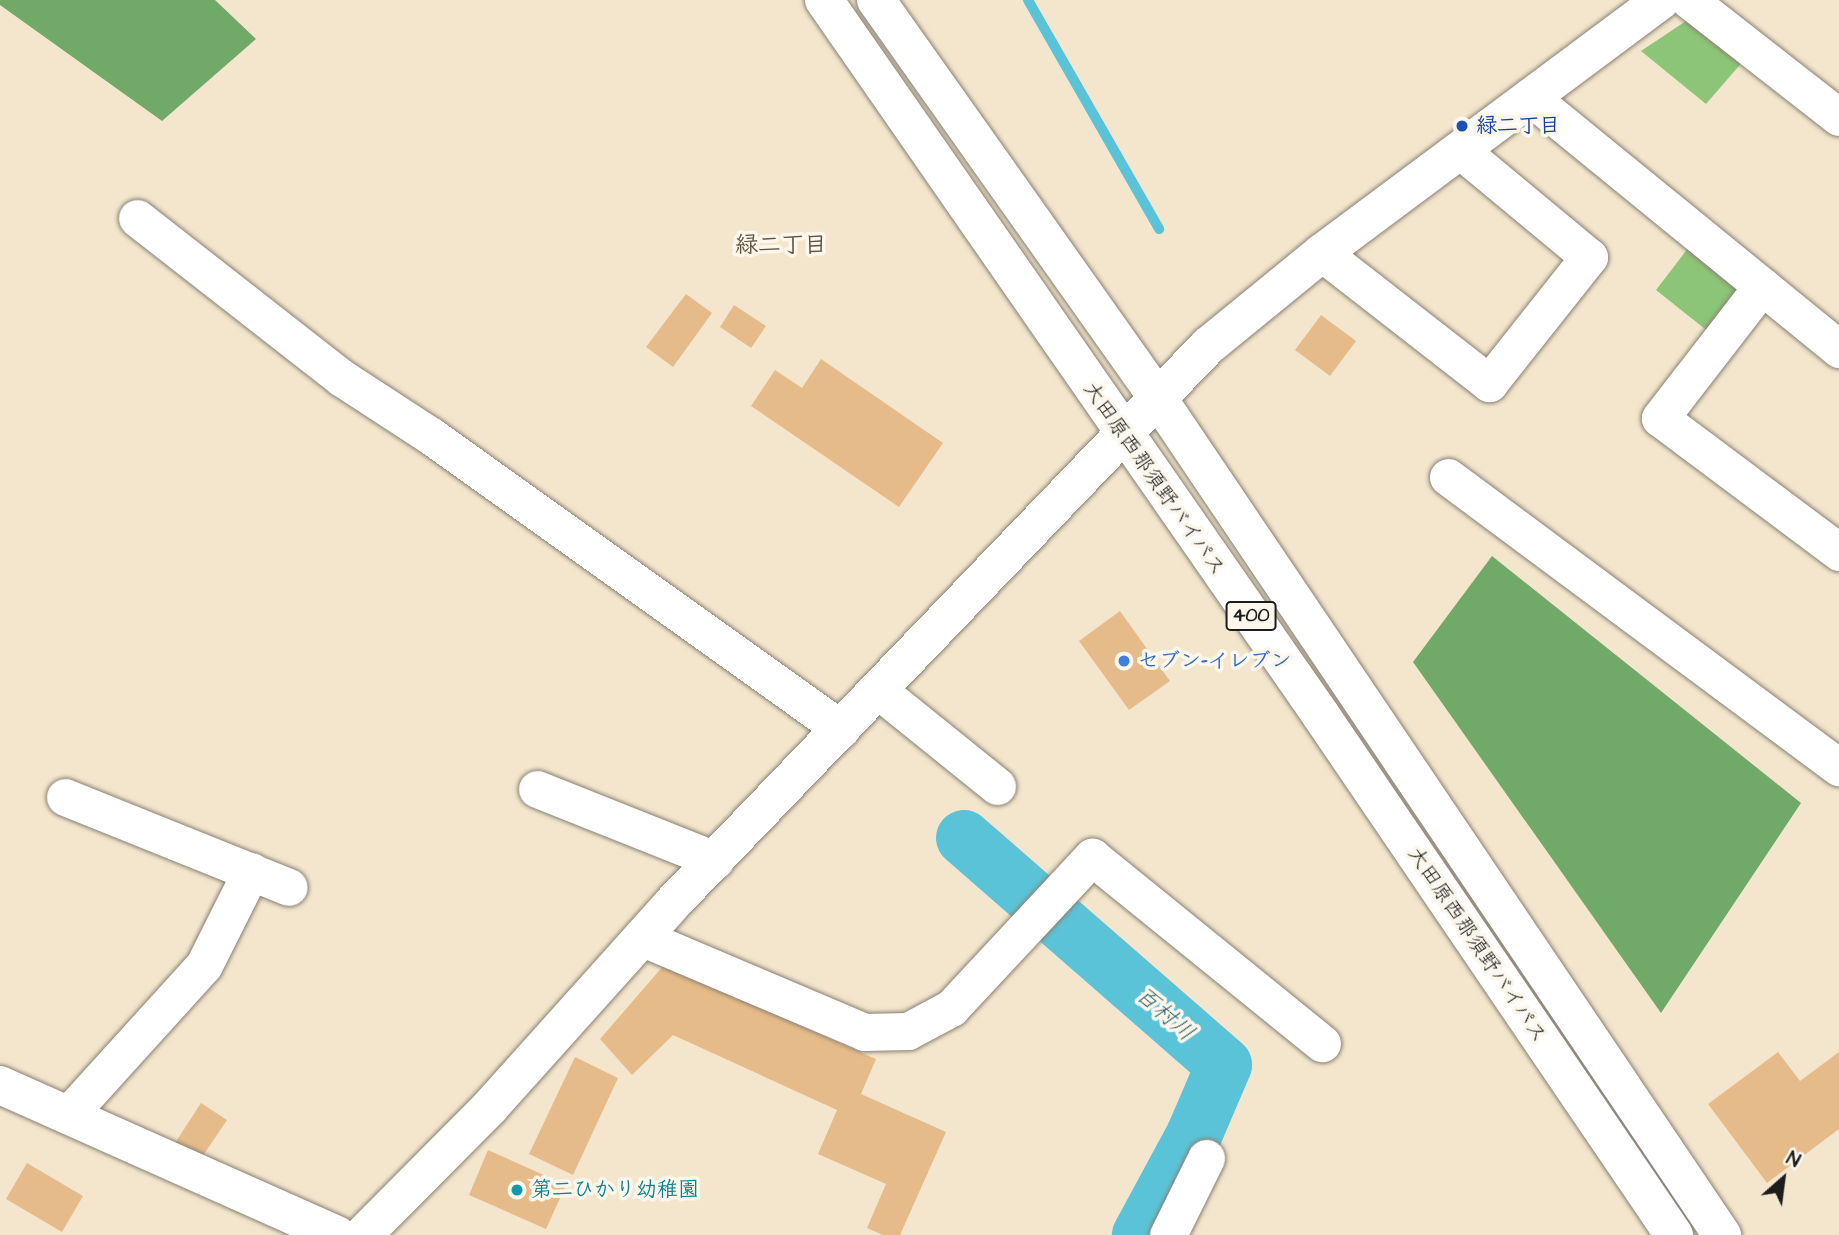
<!DOCTYPE html>
<html>
<head>
<meta charset="utf-8">
<style>
	body { margin:0 }
	#map { position:relative; width:1839px; height:1235px; overflow:hidden; background:#f4e6cd; font-family:"Architects Daughter","Klee One",sans-serif }
	div>[style] { position:absolute }
	[style*='--x'] { left:calc(var(--x)*1px); top:calc(var(--y)*1px); width:calc(var(--w)*1px); rotate:calc(var(--a)*1deg) }
	.green>* { inset:0; background:#8cc578 }
	.forest>* { inset:0; background:#71aa68 }
	.stream>* { height:10px; margin:-5px; padding:0 5px; transform-origin:5px; border-radius:5px; background:#5bc3d7 }
	.river>* { height:56px; margin:-28px; padding:0 28px; transform-origin:28px; border-radius:28px; background:#5bc3d7 }
	.building>* { inset:0; background:#e5bb89 }
	.roads { filter:drop-shadow(0 0 2px #888174) drop-shadow(0 0 2px #888174) }
	.street>* { height:37px; margin:-18.5px; padding:0 18.5px; transform-origin:18.5px; border-radius:18.5px; background:#fff }
	.secondary>* { height:38px; margin:-19px; padding:0 19px; transform-origin:19px; border-radius:19px; background:#fff }
	.highway>* { height:38px; margin:-19px; padding:0 19px; transform-origin:19px; border-radius:19px; background:#fff }
	.dots>* { width:19px; height:19px; translate:-50% -50%; box-sizing:border-box; border:4px solid #fbf7ec; border-radius:50% }
	span { translate:-50% -50%; white-space:nowrap; text-align:center; line-height:1.15; -webkit-text-stroke:7px #fbf7ec; paint-order:stroke }
	.shield-label span { padding:2px 5px; background:#fbf7ec; border:2px solid; border-radius:5px; -webkit-text-stroke-width:0 }
	.shield-label { font-size:19px; color:#1c1c1c; font-weight:700 }
	.transit-label { font-size:21px; color:#164399; font-weight:700 }
	.left { translate:0 -50%; text-align:left }
	.street-label { font-size:21px; color:#1c1c1c }
	.shop-label { font-size:21px; color:#366cbe; font-weight:700 }
	.culture-label { font-size:21px; color:#0d838f; font-weight:700 }
	.neighbourhood-label { font-size:23px; color:#625442; font-weight:700 }
	.water-label { font-size:23px; color:#355f67; font-style:italic }
	.north { position:absolute; left:1748px; top:1144px; width:70px; height:70px; -webkit-text-stroke:5px #fbf7ec; paint-order:stroke; rotate:28deg; font-size:19px; font-weight:700; line-height:28px; text-align:center; color:#1c1c1c }
	.north::after { content:''; display:block; margin:auto; width:24px; height:32px; background:#1c1c1c; clip-path:polygon(50% 0,100% 100%,50% 72%,0 100%) }
</style>
</head>
<body>
<div id="map">
	<div class="green">
		<div style="clip-path:polygon(1692px 17px,1745px 59px,1706px 104px,1641px 51px)"></div>
		<div style="clip-path:polygon(1692px 243px,1739px 285px,1739px 300px,1710px 333px,1656px 290px)"></div>
	</div>
	<div class="forest">
		<div style="clip-path:polygon(0 0,215px 0,256px 39px,162px 121px,0 5px)"></div>
		<div style="clip-path:polygon(1492px 556px,1801px 803px,1661px 1013px,1413px 662px)"></div>
	</div>
	<div class="stream">
		<div style="--x:1028;--y:0;--w:264;--a:60.2"></div>
	</div>
	<div class="river">
		<div style="--x:964;--y:838;--w:345;--a:41.1"></div>
		<div style="--x:1224;--y:1065;--w:76;--a:113.2"></div>
		<div style="--x:1194;--y:1135;--w:114;--a:118.4"></div>
	</div>
	<div class="building">
		<div style="clip-path:polygon(686px 294px,712px 313px,673px 367px,646px 347px)"></div>
		<div style="clip-path:polygon(734px 305px,766px 326px,751px 348px,720px 327px)"></div>
		<div style="clip-path:polygon(1321px 315px,1356px 341px,1330px 376px,1295px 350px)"></div>
		<div style="clip-path:polygon(821px 359px,943px 443px,899px 507px,751px 406px,775px 370px,802px 388px)"></div>
		<div style="clip-path:polygon(1120px 611px,1170px 681px,1129px 710px,1079px 641px)"></div>
		<div style="clip-path:polygon(664px 965px,876px 1059px,861px 1094px,946px 1132px,900px 1235px,883px 1235px,867px 1228px,886px 1184px,818px 1154px,837px 1110px,673px 1035px,632px 1075px,600px 1039px)"></div>
		<div style="clip-path:polygon(1778px 1052px,1800px 1081px,1839px 1052px,1839px 1129px,1767px 1183px,1708px 1104px)"></div>
		<div style="clip-path:polygon(575px 1057px,618px 1078px,573px 1175px,529px 1154px)"></div>
		<div style="clip-path:polygon(201px 1103px,227px 1120px,200px 1160px,175px 1143px)"></div>
		<div style="clip-path:polygon(488px 1150px,566px 1185px,546px 1229px,469px 1195px)"></div>
		<div style="clip-path:polygon(27px 1163px,83px 1196px,62px 1232px,6px 1199px)"></div>
	</div>
	<div class="roads">
		<div class="street">
			<div style="--x:1689;--y:0;--w:190;--a:38"></div>
			<div style="--x:1530;--y:97;--w:399;--a:39.2"></div>
			<div style="--x:137;--y:218;--w:260;--a:38"></div>
			<div style="--x:342;--y:378;--w:106;--a:33.1"></div>
			<div style="--x:431;--y:436;--w:504;--a:35.55"></div>
			<div style="--x:1322;--y:253;--w:212;--a:37.9"></div>
			<div style="--x:1489;--y:383;--w:161;--a:-51.6"></div>
			<div style="--x:1589;--y:257;--w:168;--a:-140.3"></div>
			<div style="--x:1762;--y:286;--w:167;--a:127.7"></div>
			<div style="--x:1660;--y:418;--w:224;--a:36.8"></div>
			<div style="--x:1448;--y:477;--w:487;--a:36.6"></div>
			<div style="--x:878;--y:690;--w:153;--a:38.9"></div>
			<div style="--x:537;--y:789;--w:192;--a:21.7"></div>
			<div style="--x:65;--y:797;--w:241;--a:21.9"></div>
			<div style="--x:643;--y:938;--w:240;--a:23"></div>
			<div style="--x:864;--y:1032;--w:44;--a:-1.3"></div>
			<div style="--x:908;--y:1031;--w:49;--a:-28.1"></div>
			<div style="--x:951;--y:1008;--w:207;--a:-47"></div>
			<div style="--x:1092;--y:857;--w:296;--a:39"></div>
			<div style="--x:68;--y:1115;--w:202;--a:-47.8"></div>
			<div style="--x:204;--y:965;--w:105;--a:-63.4"></div>
			<div style="--x:1168;--y:1235;--w:86;--a:-63.7"></div>
		</div>
		<div class="secondary">
			<div style="--x:0;--y:1085;--w:369;--a:24"></div>
			<div style="--x:363;--y:1235;--w:180;--a:-45.2"></div>
			<div style="--x:490;--y:1107;--w:271;--a:-48.1"></div>
			<div style="--x:671;--y:905;--w:775;--a:-46.15"></div>
			<div style="--x:1208;--y:346;--w:147;--a:-39.2"></div>
			<div style="--x:1322;--y:253;--w:423;--a:-36.7"></div>
		</div>
		<div class="highway">
			<div style="--x:824;--y:0;--w:869;--a:55.21"></div>
			<div style="--x:1320;--y:714;--w:630;--a:55.81"></div>
			<div style="--x:876;--y:0;--w:486;--a:54.7"></div>
			<div style="--x:1157;--y:397;--w:1011;--a:56.01"></div>
		</div>
	</div>
	<div class="dots">
		<div style="left:1462px;top:126px;background:#1a4fb4"></div>
		<div style="left:1124px;top:661px;background:#3f7fe0"></div>
		<div style="left:517px;top:1190px;background:#0f9aa8"></div>
	</div>
	<div class="shield-label">
		<span style="left:1251px;top:616px">400</span>
	</div>
	<div class="transit-label">
		<span class="left" style="left:1476px;top:126px">緑二丁目</span>
	</div>
	<div class="street-label">
		<span style="left:1154px;top:479px;rotate:55deg">大田原西那須野バイパス</span>
		<span style="left:1477px;top:945px;rotate:56deg">大田原西那須野バイパス</span>
	</div>
	<div class="shop-label">
		<span class="left" style="left:1138px;top:661px">セブン-イレブン</span>
	</div>
	<div class="culture-label">
		<span class="left" style="left:531px;top:1190px">第二ひかり幼稚園</span>
	</div>
	<div class="neighbourhood-label">
		<span style="left:781px;top:245px">緑二丁目</span>
	</div>
	<div class="water-label">
		<span style="left:1165px;top:1014px;rotate:41deg">百村川</span>
	</div>
	<div class="north">N</div>
</div>
</body>
</html>
